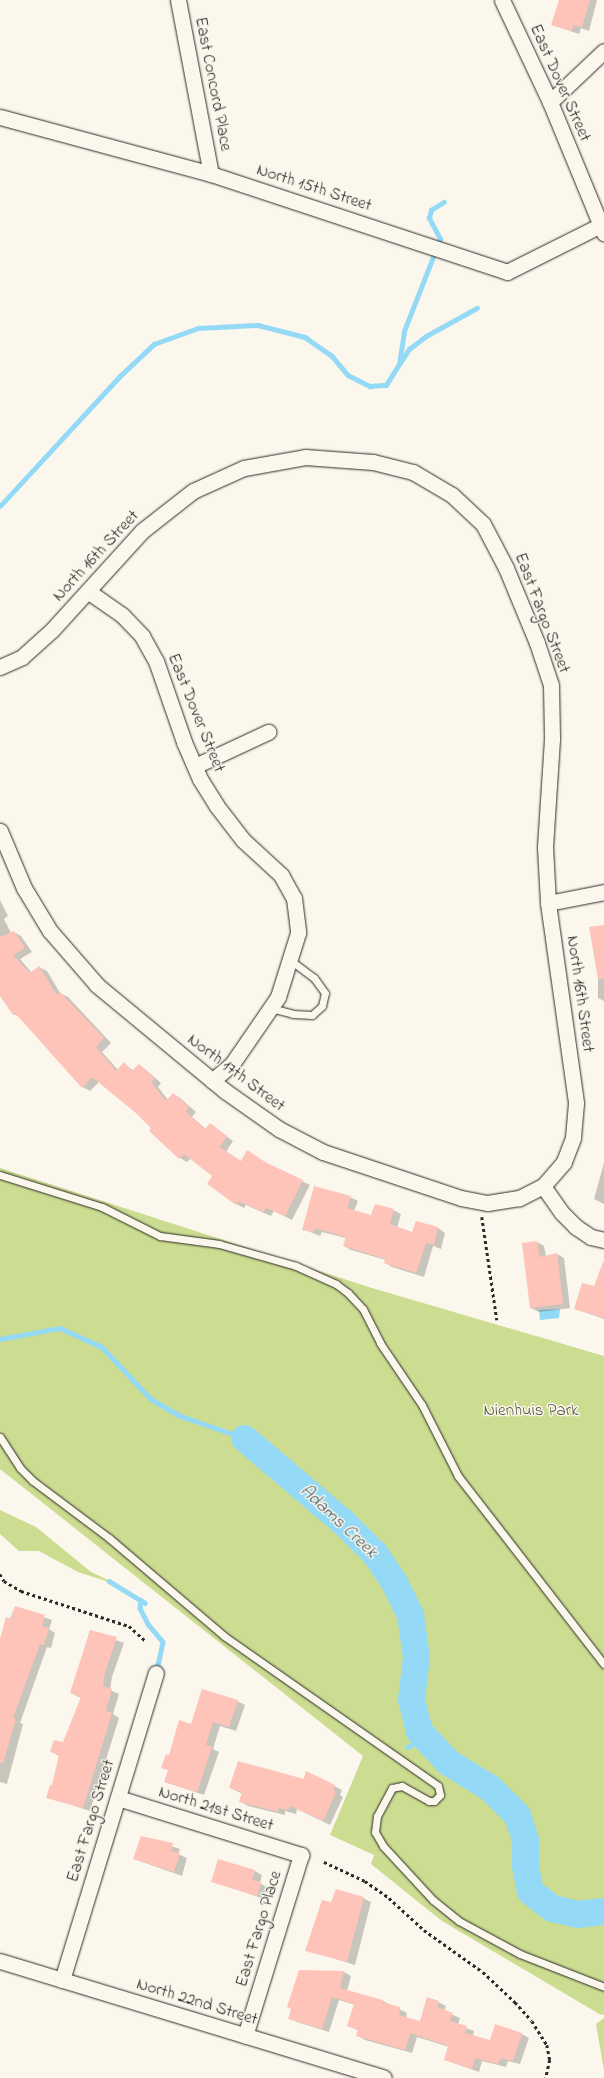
<!DOCTYPE html>
<html>
<head>
<meta charset="utf-8">
<style>
	body { margin:0 }
	#map { position:relative; width:604px; height:2078px; overflow:hidden; background:#fbf7ec; font-family:"Indie Flower",sans-serif }
	div>[style] { position:absolute }
	[style*='--x'] { left:calc(var(--x)*1px); top:calc(var(--y)*1px); width:calc(var(--w)*1px); rotate:calc(var(--a)*1deg) }
	.green>* { inset:0; background:#ccdc90 }
	.water>* { inset:0; background:#94daf6 }
	.shadow>* { inset:0; background:#0003 }
	.stream>* { height:4.5px; margin:-2.25px; padding:0 2.25px; transform-origin:2.25px; border-radius:2.25px; background:#94daf6 }
	.river>* { height:27px; margin:-13.5px; padding:0 13.5px; transform-origin:13.5px; border-radius:13.5px; background:#94daf6 }
	.building>* { inset:0; background:#fec3b9 }
	.path>* { height:2.5px; margin-top:-1.25px; transform-origin:0; background:repeating-linear-gradient(90deg,#2b2b2b 0 3px,transparent 0 6px) }
	.roads { filter:drop-shadow(0 0 1px #2b2b2b) drop-shadow(0 0 1px #2b2b2b) }
	.lane>* { height:7px; margin:-3.5px; padding:0 3.5px; transform-origin:3.5px; border-radius:3.5px; background:#fbf7ec }
	.street>* { height:15px; margin:-7.5px; padding:0 7.5px; transform-origin:7.5px; border-radius:7.5px; background:#fbf7ec }
	span { translate:-50% -50%; white-space:nowrap; text-align:center; line-height:1.15; -webkit-text-stroke:3px #fbf7ec; paint-order:stroke }
	.street-label { font-size:17px; color:#2b2b2b }
	.park-label { font-size:17px; color:#535744 }
	.water-label { font-size:18px; color:#45575e; font-style:italic }
</style>
</head>
<body>
<div id="map">
	<div class="green">
		<div style="clip-path:polygon(0 1168px,372px 1288px,604px 1356px,604px 2014px,601px 2015px,442px 1921px,371px 1864px,374px 1855px,330px 1835px,363px 1756px,0 1469px)"></div>
		<div style="clip-path:polygon(0 1510px,36px 1527px,91px 1572px,108px 1580px,109px 1582px,78px 1572px,39px 1551px,19px 1551px,0 1534px)"></div>
		<div style="clip-path:polygon(604px 2018px,604px 2070px,596px 2024px)"></div>
	</div>
	<div class="water">
		<div style="clip-path:polygon(560px 1309px,559px 1318px,540px 1320px,539px 1310px)"></div>
	</div>
	<div class="shadow">
		<div style="clip-path:polygon(560px 0,597px 0,589px 31px,581px 28px,579px 34px,552px 25px)"></div>
		<div style="clip-path:polygon(0 900px,8px 916px,4px 919px,11px 933px,14px 932px,21px 936px,32px 952px,20px 959px,32px 973px,39px 967px,47px 971px,60px 993px,68px 997px,111px 1043px,102px 1052px,118px 1070px,124px 1064px,134px 1071px,139px 1065px,146px 1070px,161px 1083px,158px 1087px,168px 1100px,173px 1094px,180px 1098px,196px 1112px,192px 1117px,206px 1129px,210px 1124px,233px 1141px,226px 1152px,241px 1162px,248px 1151px,269px 1165px,310px 1185px,292px 1220px,274px 1211px,271px 1216px,246px 1205px,244px 1208px,236px 1204px,213px 1176px,191px 1158px,187px 1162px,180px 1158px,138px 1113px,99px 1082px,90px 1091px,83px 1087px,21px 1018px,14px 1014px,0 994px)"></div>
		<div style="clip-path:polygon(604px 926px,604px 1001px,598px 998px,598px 974px)"></div>
		<div style="clip-path:polygon(604px 1163px,604px 1204px,594px 1199px)"></div>
		<div style="clip-path:polygon(350px 1197px,358px 1201px,354px 1211px,371px 1217px,376px 1205px,395px 1211px,389px 1229px,395px 1211px,401px 1214px,397px 1228px,412px 1234px,438px 1228px,445px 1233px,441px 1249px,433px 1246px,424px 1277px,392px 1267px,385px 1263px,386px 1260px,351px 1250px,344px 1246px,346px 1238px,322px 1232px,320px 1236px,303px 1229px)"></div>
		<div style="clip-path:polygon(537px 1242px,544px 1246px,546px 1256px,557px 1254px,564px 1258px,570px 1308px,539px 1312px,531px 1308px)"></div>
		<div style="clip-path:polygon(604px 1279px,604px 1319px,575px 1309px,594px 1288px)"></div>
		<div style="clip-path:polygon(15px 1607px,52px 1620px,49px 1629px,55px 1633px,51px 1648px,47px 1647px,20px 1723px,23px 1724px,7px 1784px,0 1782px,0 1643px)"></div>
		<div style="clip-path:polygon(90px 1631px,124px 1643px,112px 1677px,110px 1690px,119px 1694px,113px 1714px,119px 1718px,90px 1811px,47px 1797px,53px 1787px,59px 1756px,52px 1752px,64px 1744px,81px 1698px,71px 1693px)"></div>
		<div style="clip-path:polygon(237px 1701px,245px 1705px,236px 1731px,220px 1726px,213px 1749px,219px 1752px,204px 1795px,165px 1782px,169px 1771px,163px 1767px,192px 1725px)"></div>
		<div style="clip-path:polygon(306px 1772px,342px 1790px,340px 1795px,343px 1797px,330px 1825px,297px 1809px,296px 1814px,285px 1811px,285px 1815px,248px 1806px,241px 1802px,243px 1794px,230px 1788px,304px 1780px)"></div>
		<div style="clip-path:polygon(142px 1837px,180px 1849px,178px 1854px,187px 1858px,182px 1876px,134px 1859px)"></div>
		<div style="clip-path:polygon(255px 1871px,262px 1875px,260px 1883px,268px 1888px,264px 1899px,212px 1881px)"></div>
		<div style="clip-path:polygon(363px 1898px,371px 1902px,355px 1965px,307px 1950px,332px 1904px)"></div>
		<div style="clip-path:polygon(300px 1971px,344px 1972px,351px 1976px,347px 1991px,383px 2001px,407px 2013px,406px 2018px,421px 2022px,438px 2002px,446px 2006px,444px 2011px,460px 2018px,458px 2025px,474px 2031px,473px 2036px,491px 2041px,522px 2034px,529px 2038px,520px 2064px,508px 2061px,506px 2067px,482px 2061px,479px 2072px,445px 2060px,449px 2047px,417px 2037px,412px 2053px,365px 2040px,358px 2036px,359px 2031px,348px 2025px,355px 2005px,339px 2000px,329px 2032px,297px 2022px,290px 2018px)"></div>
	</div>
	<div class="stream">
		<div style="--x:400;--y:363;--w:17;--a:-57"></div>
		<div style="--x:409;--y:349;--w:21;--a:-37"></div>
		<div style="--x:426;--y:336;--w:58;--a:-28.8"></div>
		<div style="--x:0;--y:506;--w:176;--a:-47.3"></div>
		<div style="--x:119;--y:377;--w:48;--a:-43.3"></div>
		<div style="--x:154;--y:344;--w:47;--a:-20"></div>
		<div style="--x:198;--y:328;--w:60;--a:-2.9"></div>
		<div style="--x:258;--y:325;--w:49;--a:14.3"></div>
		<div style="--x:305;--y:337;--w:33;--a:35"></div>
		<div style="--x:332;--y:356;--w:25;--a:50"></div>
		<div style="--x:348;--y:375;--w:25;--a:27"></div>
		<div style="--x:370;--y:386;--w:16;--a:-4"></div>
		<div style="--x:386;--y:385;--w:25;--a:-58"></div>
		<div style="--x:399;--y:364;--w:33;--a:-81"></div>
		<div style="--x:404;--y:331;--w:99;--a:-68.6"></div>
		<div style="--x:440;--y:239;--w:24;--a:-118"></div>
		<div style="--x:429;--y:218;--w:8;--a:-76"></div>
		<div style="--x:431;--y:210;--w:15;--a:-32"></div>
		<div style="--x:0;--y:1339;--w:61;--a:-10.4"></div>
		<div style="--x:60;--y:1328;--w:46;--a:24.3"></div>
		<div style="--x:102;--y:1347;--w:71;--a:46.7"></div>
		<div style="--x:151;--y:1399;--w:34;--a:30"></div>
		<div style="--x:181;--y:1416;--w:67;--a:19.2"></div>
		<div style="--x:109;--y:1581;--w:42;--a:31.4"></div>
		<div style="--x:141;--y:1600;--w:8;--a:97"></div>
		<div style="--x:140;--y:1608;--w:18;--a:63"></div>
		<div style="--x:148;--y:1624;--w:23;--a:50"></div>
		<div style="--x:163;--y:1642;--w:29;--a:102"></div>
		<div style="--x:407;--y:1747;--w:20;--a:-24"></div>
	</div>
	<div class="river">
		<div style="--x:244;--y:1438;--w:130;--a:40.3"></div>
		<div style="--x:343;--y:1522;--w:45;--a:45"></div>
		<div style="--x:375;--y:1554;--w:34;--a:56"></div>
		<div style="--x:394;--y:1582;--w:37;--a:64"></div>
		<div style="--x:410;--y:1615;--w:42;--a:81.9"></div>
		<div style="--x:416;--y:1657;--w:42;--a:96.8"></div>
		<div style="--x:411;--y:1699;--w:33;--a:76"></div>
		<div style="--x:419;--y:1731;--w:42;--a:46.9"></div>
		<div style="--x:448;--y:1762;--w:49;--a:31.8"></div>
		<div style="--x:490;--y:1788;--w:38;--a:45"></div>
		<div style="--x:517;--y:1815;--w:26;--a:72"></div>
		<div style="--x:525;--y:1840;--w:26;--a:90"></div>
		<div style="--x:525;--y:1866;--w:25;--a:79"></div>
		<div style="--x:530;--y:1891;--w:28;--a:38"></div>
		<div style="--x:552;--y:1908;--w:27;--a:13"></div>
		<div style="--x:578;--y:1914;--w:26;--a:-7"></div>
	</div>
	<div class="building">
		<div style="clip-path:polygon(559px 0,590px 0,582px 27px,573px 25px,572px 31px,551px 25px)"></div>
		<div style="clip-path:polygon(604px 925px,604px 979px,598px 979px,589px 927px)"></div>
		<div style="clip-path:polygon(14px 931px,25px 948px,13px 955px,30px 973px,39px 966px,57px 995px,60px 992px,104px 1038px,96px 1047px,116px 1071px,124px 1062px,132px 1071px,139px 1064px,155px 1078px,151px 1082px,166px 1101px,173px 1093px,189px 1107px,186px 1112px,205px 1129px,210px 1123px,227px 1136px,220px 1147px,241px 1161px,247px 1150px,265px 1162px,303px 1180px,285px 1216px,266px 1208px,263px 1212px,238px 1201px,236px 1205px,207px 1184px,212px 1176px,184px 1154px,179px 1159px,149px 1131px,151px 1128px,137px 1114px,92px 1077px,82px 1088px,15px 1013px,13px 1015px,0 996px,0 937px)"></div>
		<div style="clip-path:polygon(314px 1186px,351px 1196px,347px 1208px,371px 1215px,375px 1204px,394px 1209px,390px 1224px,412px 1232px,416px 1221px,438px 1227px,434px 1245px,426px 1243px,416px 1273px,384px 1263px,385px 1259px,343px 1246px,346px 1237px,315px 1228px,313px 1232px,302px 1230px)"></div>
		<div style="clip-path:polygon(537px 1241px,540px 1257px,557px 1253px,563px 1304px,530px 1308px,522px 1243px)"></div>
		<div style="clip-path:polygon(603px 1262px,604px 1262px,604px 1318px,574px 1309px,582px 1283px,594px 1286px)"></div>
		<div style="clip-path:polygon(15px 1606px,45px 1615px,42px 1626px,49px 1628px,44px 1645px,40px 1644px,13px 1718px,16px 1719px,3px 1763px,0 1763px,0 1639px,6px 1617px,11px 1619px)"></div>
		<div style="clip-path:polygon(90px 1630px,117px 1637px,105px 1673px,103px 1686px,112px 1689px,106px 1711px,112px 1713px,83px 1808px,46px 1798px,50px 1785px,52px 1785px,59px 1755px,50px 1752px,54px 1740px,63px 1742px,81px 1697px,70px 1693px)"></div>
		<div style="clip-path:polygon(202px 1689px,238px 1700px,229px 1727px,213px 1722px,206px 1745px,212px 1747px,197px 1792px,164px 1782px,168px 1770px,161px 1768px,166px 1754px,169px 1755px,179px 1720px,191px 1724px)"></div>
		<div style="clip-path:polygon(238px 1761px,304px 1779px,306px 1771px,335px 1785px,333px 1790px,336px 1792px,323px 1821px,290px 1806px,288px 1810px,278px 1808px,278px 1812px,239px 1802px,242px 1792px,229px 1788px)"></div>
		<div style="clip-path:polygon(141px 1836px,173px 1843px,171px 1851px,180px 1853px,174px 1872px,133px 1859px)"></div>
		<div style="clip-path:polygon(218px 1859px,255px 1870px,252px 1880px,261px 1882px,257px 1896px,211px 1882px)"></div>
		<div style="clip-path:polygon(336px 1889px,364px 1897px,347px 1962px,305px 1951px,322px 1900px,331px 1902px)"></div>
		<div style="clip-path:polygon(299px 1970px,344px 1971px,340px 1988px,383px 2000px,382px 2002px,400px 2007px,399px 2015px,420px 2021px,427px 1997px,439px 2001px,437px 2007px,453px 2013px,450px 2021px,467px 2026px,465px 2033px,490px 2040px,495px 2024px,522px 2033px,513px 2061px,501px 2058px,498px 2064px,475px 2058px,472px 2069px,444px 2060px,448px 2046px,410px 2033px,405px 2050px,356px 2036px,358px 2030px,347px 2026px,354px 2004px,332px 1997px,322px 2029px,288px 2019px,291px 2009px,287px 2007px)"></div>
	</div>
	<div class="path">
		<div style="--x:482;--y:1217;--w:104;--a:81.7"></div>
		<div style="--x:0;--y:1574;--w:8;--a:60"></div>
		<div style="--x:4;--y:1581;--w:20;--a:30"></div>
		<div style="--x:21;--y:1591;--w:114;--a:18"></div>
		<div style="--x:129;--y:1626;--w:24;--a:42"></div>
		<div style="--x:324;--y:1862;--w:45;--a:24.9"></div>
		<div style="--x:365;--y:1881;--w:29;--a:35"></div>
		<div style="--x:389;--y:1898;--w:47;--a:42.4"></div>
		<div style="--x:424;--y:1930;--w:72;--a:35.4"></div>
		<div style="--x:483;--y:1972;--w:44;--a:43.2"></div>
		<div style="--x:515;--y:2002;--w:25;--a:48"></div>
		<div style="--x:532;--y:2021;--w:28;--a:58"></div>
		<div style="--x:547;--y:2045;--w:15;--a:79"></div>
		<div style="--x:550;--y:2060;--w:18;--a:103"></div>
	</div>
	<div class="roads">
		<div class="lane">
			<div style="--x:271;--y:1008;--w:23;--a:15"></div>
			<div style="--x:293;--y:1014;--w:19;--a:3"></div>
			<div style="--x:312;--y:1015;--w:13;--a:-42"></div>
			<div style="--x:322;--y:1006;--w:13;--a:-77"></div>
			<div style="--x:325;--y:993;--w:19;--a:-126"></div>
			<div style="--x:314;--y:978;--w:30;--a:-143"></div>
			<div style="--x:0;--y:1175;--w:107;--a:17.4"></div>
			<div style="--x:102;--y:1207;--w:65;--a:26.6"></div>
			<div style="--x:160;--y:1236;--w:60;--a:7.7"></div>
			<div style="--x:219;--y:1244;--w:80;--a:15.9"></div>
			<div style="--x:296;--y:1266;--w:44;--a:24.2"></div>
			<div style="--x:336;--y:1284;--w:15;--a:37"></div>
			<div style="--x:348;--y:1293;--w:22;--a:47"></div>
			<div style="--x:363;--y:1309;--w:38;--a:63"></div>
			<div style="--x:380;--y:1343;--w:75;--a:55.9"></div>
			<div style="--x:422;--y:1405;--w:80;--a:63.1"></div>
			<div style="--x:458;--y:1476;--w:238;--a:52.2"></div>
			<div style="--x:0;--y:1437;--w:37;--a:57"></div>
			<div style="--x:20;--y:1468;--w:18;--a:45"></div>
			<div style="--x:33;--y:1481;--w:95;--a:36.9"></div>
			<div style="--x:109;--y:1538;--w:151;--a:40.4"></div>
			<div style="--x:224;--y:1636;--w:261;--a:35"></div>
			<div style="--x:438;--y:1786;--w:9;--a:77"></div>
			<div style="--x:440;--y:1795;--w:8;--a:135"></div>
			<div style="--x:434;--y:1801;--w:5;--a:180"></div>
			<div style="--x:429;--y:1801;--w:31;--a:-151"></div>
			<div style="--x:402;--y:1786;--w:10;--a:169"></div>
			<div style="--x:392;--y:1788;--w:32;--a:118"></div>
			<div style="--x:377;--y:1816;--w:16;--a:97"></div>
			<div style="--x:375;--y:1832;--w:16;--a:60"></div>
			<div style="--x:383;--y:1846;--w:74;--a:47.2"></div>
			<div style="--x:433;--y:1900;--w:33;--a:39"></div>
			<div style="--x:459;--y:1921;--w:69;--a:28.4"></div>
			<div style="--x:520;--y:1954;--w:90;--a:21.4"></div>
		</div>
		<div class="street">
			<div style="--x:178;--y:0;--w:177;--a:79.3"></div>
			<div style="--x:502;--y:0;--w:113;--a:64.8"></div>
			<div style="--x:550;--y:102;--w:142;--a:67.6"></div>
			<div style="--x:550;--y:102;--w:74;--a:-43.4"></div>
			<div style="--x:0;--y:117;--w:219;--a:15.1"></div>
			<div style="--x:211;--y:174;--w:312;--a:18.3"></div>
			<div style="--x:507;--y:272;--w:103;--a:-26.6"></div>
			<div style="--x:89;--y:592;--w:40;--a:34.9"></div>
			<div style="--x:122;--y:615;--w:29;--a:46"></div>
			<div style="--x:142;--y:636;--w:29;--a:61"></div>
			<div style="--x:156;--y:661;--w:86;--a:70.9"></div>
			<div style="--x:184;--y:742;--w:40;--a:66.6"></div>
			<div style="--x:200;--y:779;--w:31;--a:58"></div>
			<div style="--x:216;--y:805;--w:44;--a:52.4"></div>
			<div style="--x:243;--y:840;--w:52;--a:42.6"></div>
			<div style="--x:281;--y:875;--w:26;--a:61"></div>
			<div style="--x:294;--y:898;--w:35;--a:83"></div>
			<div style="--x:298;--y:933;--w:67;--a:107.4"></div>
			<div style="--x:278;--y:997;--w:81;--a:124.5"></div>
			<div style="--x:232;--y:1064;--w:26;--a:140"></div>
			<div style="--x:0;--y:667;--w:24;--a:-24"></div>
			<div style="--x:22;--y:657;--w:40;--a:-42"></div>
			<div style="--x:52;--y:630;--w:134;--a:-47.7"></div>
			<div style="--x:142;--y:531;--w:65;--a:-38.1"></div>
			<div style="--x:193;--y:491;--w:56;--a:-24.3"></div>
			<div style="--x:244;--y:468;--w:62;--a:-10.2"></div>
			<div style="--x:305;--y:457;--w:68;--a:4.2"></div>
			<div style="--x:373;--y:462;--w:41;--a:14"></div>
			<div style="--x:413;--y:472;--w:45;--a:30.5"></div>
			<div style="--x:452;--y:495;--w:42;--a:43.1"></div>
			<div style="--x:483;--y:524;--w:50;--a:62.4"></div>
			<div style="--x:506;--y:568;--w:81;--a:67.5"></div>
			<div style="--x:537;--y:643;--w:44;--a:71.6"></div>
			<div style="--x:551;--y:685;--w:54;--a:88.9"></div>
			<div style="--x:552;--y:739;--w:108;--a:93.7"></div>
			<div style="--x:545;--y:847;--w:56;--a:86.9"></div>
			<div style="--x:548;--y:903;--w:202;--a:82"></div>
			<div style="--x:576;--y:1103;--w:35;--a:95"></div>
			<div style="--x:573;--y:1138;--w:26;--a:111"></div>
			<div style="--x:564;--y:1162;--w:32;--a:131"></div>
			<div style="--x:543;--y:1186;--w:27;--a:153"></div>
			<div style="--x:519;--y:1198;--w:32;--a:171"></div>
			<div style="--x:487;--y:1203;--w:26;--a:-169"></div>
			<div style="--x:461;--y:1198;--w:145;--a:-161.6"></div>
			<div style="--x:323;--y:1152;--w:50;--a:-152.4"></div>
			<div style="--x:279;--y:1129;--w:66;--a:-144.9"></div>
			<div style="--x:225;--y:1091;--w:166;--a:-140.4"></div>
			<div style="--x:97;--y:985;--w:72;--a:-131"></div>
			<div style="--x:50;--y:931;--w:50;--a:-121.2"></div>
			<div style="--x:24;--y:888;--w:62;--a:-112.8"></div>
			<div style="--x:195;--y:766;--w:81;--a:-25"></div>
			<div style="--x:548;--y:903;--w:57;--a:-11.1"></div>
			<div style="--x:543;--y:1186;--w:33;--a:55"></div>
			<div style="--x:562;--y:1213;--w:20;--a:45"></div>
			<div style="--x:576;--y:1227;--w:18;--a:34"></div>
			<div style="--x:591;--y:1237;--w:13;--a:13"></div>
			<div style="--x:118;--y:1798;--w:192;--a:17.3"></div>
			<div style="--x:301;--y:1855;--w:189;--a:107.2"></div>
			<div style="--x:0;--y:1961;--w:401;--a:16.9"></div>
			<div style="--x:62;--y:1980;--w:321;--a:-73"></div>
		</div>
	</div>
	<div class="street-label">
		<span style="left:560px;top:83px;rotate:66deg">East Dover Street</span>
		<span style="left:213px;top:84px;rotate:79deg">East Concord Place</span>
		<span style="left:314px;top:188px;rotate:18deg">North 15th Street</span>
		<span style="left:96px;top:556px;rotate:-47deg">North 16th Street</span>
		<span style="left:542px;top:613px;rotate:69deg">East Fargo Street</span>
		<span style="left:196px;top:713px;rotate:68deg">East Dover Street</span>
		<span style="left:580px;top:994px;rotate:82deg">North 16th Street</span>
		<span style="left:236px;top:1073px;rotate:37deg">North 17th Street</span>
		<span style="left:216px;top:1809px;rotate:17deg">North 21st Street</span>
		<span style="left:91px;top:1821px;rotate:-73deg">East Fargo Street</span>
		<span style="left:259px;top:1929px;rotate:-73deg">East Fargo Place</span>
		<span style="left:197px;top:2002px;rotate:17deg">North 22nd Street</span>
	</div>
	<div class="park-label">
		<span style="left:531px;top:1411px">Nienhuis Park</span>
	</div>
	<div class="water-label">
		<span style="left:338px;top:1522px;rotate:43deg">Adams Creek</span>
	</div>
</div>
</body>
</html>
